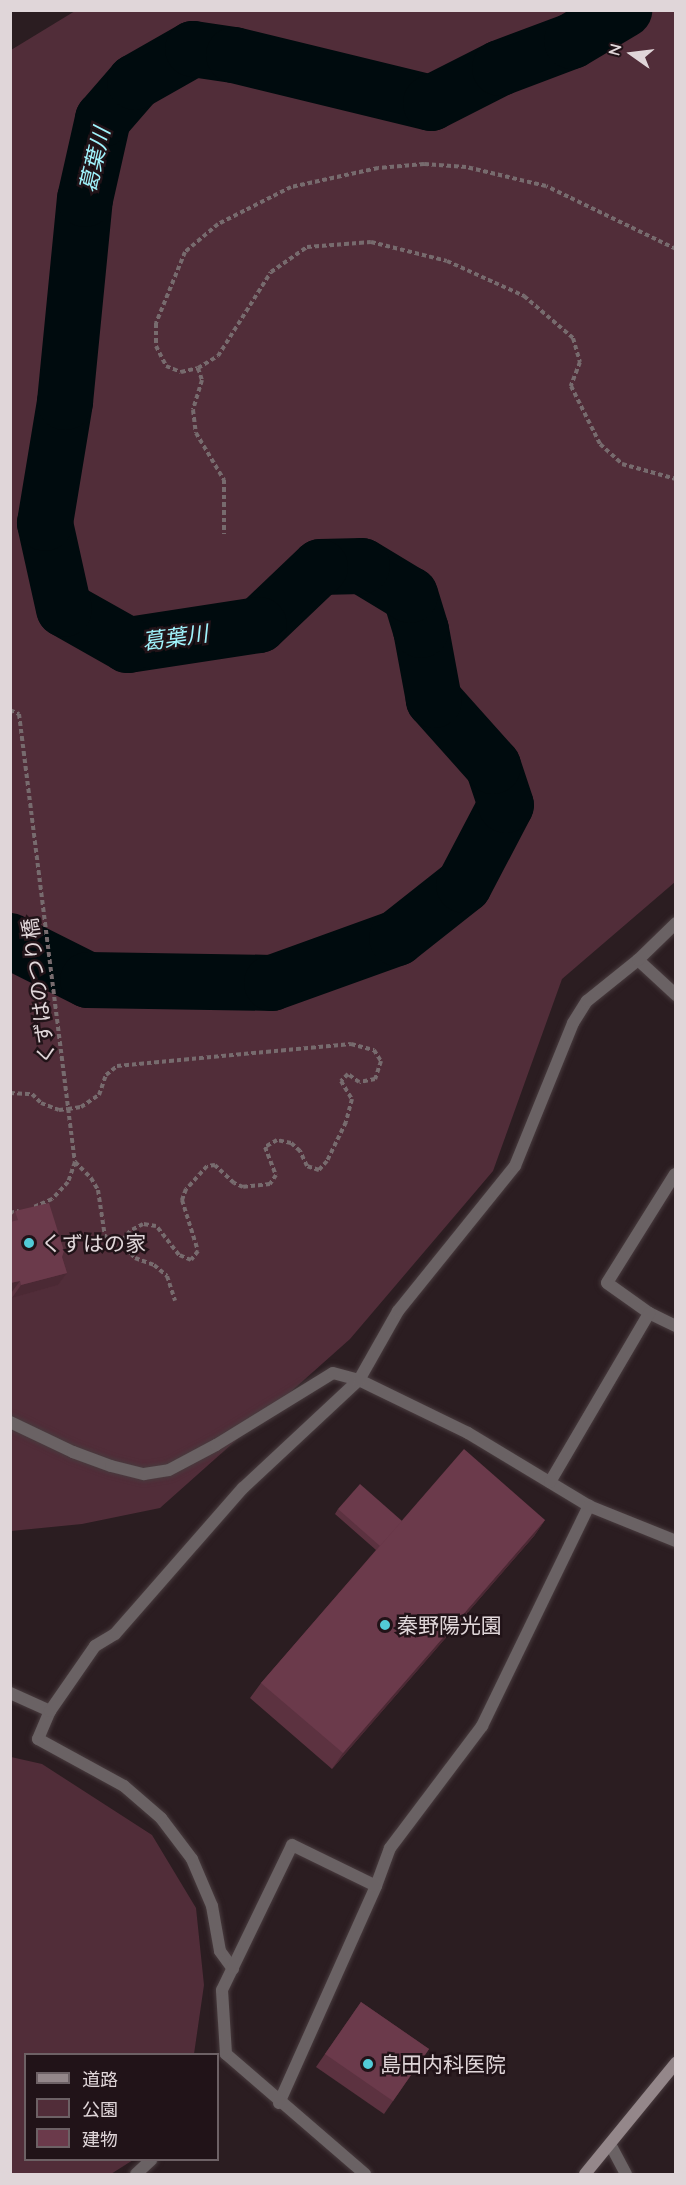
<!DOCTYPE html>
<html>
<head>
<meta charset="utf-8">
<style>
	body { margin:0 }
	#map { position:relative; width:686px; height:2185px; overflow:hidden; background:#2b1d21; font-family:Quicksand,"Noto Sans JP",sans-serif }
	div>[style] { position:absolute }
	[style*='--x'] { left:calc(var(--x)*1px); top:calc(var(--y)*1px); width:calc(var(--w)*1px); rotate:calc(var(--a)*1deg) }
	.green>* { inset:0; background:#512d39 }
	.river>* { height:56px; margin:-28px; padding:0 28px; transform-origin:28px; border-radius:28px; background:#000b0e }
	.path>* { height:4px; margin-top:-2px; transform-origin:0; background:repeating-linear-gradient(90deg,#776b6e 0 4.5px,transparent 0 7.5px) }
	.roads { filter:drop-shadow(0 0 2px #483b3e) drop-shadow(0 0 2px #483b3e) }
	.lane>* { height:12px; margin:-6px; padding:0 6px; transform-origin:6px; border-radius:6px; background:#6a6264 }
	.street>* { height:12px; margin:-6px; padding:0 6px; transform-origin:6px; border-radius:6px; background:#6a6264 }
	.secondary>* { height:12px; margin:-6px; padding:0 6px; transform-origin:6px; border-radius:6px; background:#94878a }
	.wall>* { inset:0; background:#5c3240 }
	.shaded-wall>* { inset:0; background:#4b2934 }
	.building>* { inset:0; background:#6b3a4b }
	.dots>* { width:16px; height:16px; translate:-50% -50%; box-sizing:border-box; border:3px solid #211318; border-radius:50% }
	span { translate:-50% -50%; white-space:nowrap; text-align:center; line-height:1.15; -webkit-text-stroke:5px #211318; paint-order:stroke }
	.street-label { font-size:21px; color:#e0d6d9 }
	.poi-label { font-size:21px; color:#e0d6d9 }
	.left { translate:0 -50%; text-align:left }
	.water-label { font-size:22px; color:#a1f4fd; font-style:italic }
	.frame { position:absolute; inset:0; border:12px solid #e0d6d9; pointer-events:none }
	.legend { position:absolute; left:24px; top:2053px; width:195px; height:108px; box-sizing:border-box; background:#211318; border:2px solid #6d6165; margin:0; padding:8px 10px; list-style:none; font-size:18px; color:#e0d6d9 }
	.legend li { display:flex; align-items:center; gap:12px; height:30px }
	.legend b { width:30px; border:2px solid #6d6165 }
	.north { position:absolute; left:602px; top:24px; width:60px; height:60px; -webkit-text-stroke:4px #211318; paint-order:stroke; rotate:284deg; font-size:16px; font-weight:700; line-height:24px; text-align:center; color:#e0d6d9 }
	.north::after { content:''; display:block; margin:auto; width:21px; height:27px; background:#e0d6d9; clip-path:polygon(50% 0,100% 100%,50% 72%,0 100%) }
</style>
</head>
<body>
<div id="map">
	<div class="green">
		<div style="clip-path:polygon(75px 11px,675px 11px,675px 882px,562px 979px,493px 1171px,350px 1339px,160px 1508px,82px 1524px,11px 1531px,11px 50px)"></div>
		<div style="clip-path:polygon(11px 1757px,42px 1764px,152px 1835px,196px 1908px,204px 1985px,194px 2054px,26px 2054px,26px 2160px,133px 2160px,111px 2174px,11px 2174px)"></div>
	</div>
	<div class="river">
		<div style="--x:10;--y:941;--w:87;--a:26.6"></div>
		<div style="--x:88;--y:980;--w:184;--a:0.9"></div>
		<div style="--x:272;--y:983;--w:133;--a:-19.8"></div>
		<div style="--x:397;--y:938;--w:85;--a:-38.3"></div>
		<div style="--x:464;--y:885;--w:90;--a:-62.3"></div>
		<div style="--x:506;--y:805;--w:41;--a:-108.4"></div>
		<div style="--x:493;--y:766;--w:89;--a:-131.8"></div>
		<div style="--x:434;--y:700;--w:71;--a:-100.5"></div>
		<div style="--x:421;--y:630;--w:37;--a:-107"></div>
		<div style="--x:410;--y:595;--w:56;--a:-148.9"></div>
		<div style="--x:362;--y:566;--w:42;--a:178.6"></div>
		<div style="--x:320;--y:567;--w:84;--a:136.4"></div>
		<div style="--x:259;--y:625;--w:133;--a:171.3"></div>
		<div style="--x:128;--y:645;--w:73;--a:-150.6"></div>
		<div style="--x:64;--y:609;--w:88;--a:-102.5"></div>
		<div style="--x:45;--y:523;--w:123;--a:-80.6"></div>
		<div style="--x:65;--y:402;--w:204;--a:-84.4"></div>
		<div style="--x:85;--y:199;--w:82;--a:-77.3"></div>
		<div style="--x:103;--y:119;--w:49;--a:-49.1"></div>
		<div style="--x:135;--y:82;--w:67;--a:-29.6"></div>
		<div style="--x:193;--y:49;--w:41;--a:8.3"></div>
		<div style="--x:234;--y:55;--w:203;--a:13.7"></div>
		<div style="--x:431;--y:103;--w:77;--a:-26.9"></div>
		<div style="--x:500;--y:68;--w:77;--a:-20.6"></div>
		<div style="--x:572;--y:41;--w:61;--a:-30.8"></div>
	</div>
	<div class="path">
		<div style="--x:676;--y:249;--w:144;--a:-154.1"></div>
		<div style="--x:546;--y:186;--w:82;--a:-166.6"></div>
		<div style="--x:466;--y:167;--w:42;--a:-175.9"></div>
		<div style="--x:424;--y:164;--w:46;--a:175"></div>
		<div style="--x:378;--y:168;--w:89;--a:167.7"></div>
		<div style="--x:291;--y:187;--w:82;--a:153.1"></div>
		<div style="--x:218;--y:224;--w:43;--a:139.7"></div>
		<div style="--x:185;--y:252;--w:77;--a:112.2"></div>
		<div style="--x:156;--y:323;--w:23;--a:90"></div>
		<div style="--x:156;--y:346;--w:22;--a:63"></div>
		<div style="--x:166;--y:366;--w:16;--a:22"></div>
		<div style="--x:181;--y:372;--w:17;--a:-13"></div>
		<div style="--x:198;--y:368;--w:23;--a:-31"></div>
		<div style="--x:218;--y:356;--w:99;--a:-57.8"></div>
		<div style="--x:271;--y:272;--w:44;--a:-34.8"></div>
		<div style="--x:307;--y:247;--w:64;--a:-4.5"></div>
		<div style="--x:371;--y:242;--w:78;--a:14"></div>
		<div style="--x:447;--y:261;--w:85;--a:24.4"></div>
		<div style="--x:524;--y:296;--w:65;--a:40.6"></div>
		<div style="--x:573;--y:338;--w:25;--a:74"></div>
		<div style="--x:580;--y:362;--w:26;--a:111"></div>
		<div style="--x:571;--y:386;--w:65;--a:63.4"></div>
		<div style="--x:600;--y:444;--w:30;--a:42"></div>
		<div style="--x:622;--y:464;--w:56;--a:15.5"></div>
		<div style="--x:198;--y:368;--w:13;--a:72"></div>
		<div style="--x:202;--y:380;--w:31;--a:107"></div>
		<div style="--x:193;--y:410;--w:23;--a:83"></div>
		<div style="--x:196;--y:433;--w:55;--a:59.2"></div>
		<div style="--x:224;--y:480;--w:54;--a:90"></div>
		<div style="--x:10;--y:710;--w:10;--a:24"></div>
		<div style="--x:19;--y:714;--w:451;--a:82.9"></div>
		<div style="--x:75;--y:1162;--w:21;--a:109"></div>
		<div style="--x:68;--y:1182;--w:23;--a:133"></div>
		<div style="--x:52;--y:1199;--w:22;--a:156"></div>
		<div style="--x:10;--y:1093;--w:22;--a:3"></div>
		<div style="--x:32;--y:1094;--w:13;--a:45"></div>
		<div style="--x:41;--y:1103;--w:19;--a:21"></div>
		<div style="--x:59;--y:1110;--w:9;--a:-6"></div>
		<div style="--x:68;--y:1109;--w:13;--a:-9"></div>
		<div style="--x:81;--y:1107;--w:22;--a:-34"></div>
		<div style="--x:99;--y:1095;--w:21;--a:-71"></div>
		<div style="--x:106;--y:1075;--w:14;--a:-39"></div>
		<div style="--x:117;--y:1066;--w:235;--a:-5.4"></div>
		<div style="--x:351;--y:1044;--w:24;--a:15"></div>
		<div style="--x:374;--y:1050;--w:13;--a:58"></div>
		<div style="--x:381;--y:1061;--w:19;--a:108"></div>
		<div style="--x:375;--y:1079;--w:16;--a:169"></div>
		<div style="--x:359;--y:1082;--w:14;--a:-144"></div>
		<div style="--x:348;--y:1074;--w:10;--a:135"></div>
		<div style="--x:341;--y:1081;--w:21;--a:59"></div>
		<div style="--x:352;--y:1099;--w:24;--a:105"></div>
		<div style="--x:346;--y:1122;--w:43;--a:116"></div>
		<div style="--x:327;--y:1161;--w:12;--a:132"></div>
		<div style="--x:319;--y:1170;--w:13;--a:-162"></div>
		<div style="--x:307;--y:1166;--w:17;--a:-115"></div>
		<div style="--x:300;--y:1151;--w:12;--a:-138"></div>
		<div style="--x:291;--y:1143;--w:14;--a:-168"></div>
		<div style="--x:277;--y:1140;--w:14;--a:150"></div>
		<div style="--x:265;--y:1147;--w:30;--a:69"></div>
		<div style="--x:276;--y:1175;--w:11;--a:124"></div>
		<div style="--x:270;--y:1184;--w:27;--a:174"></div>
		<div style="--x:243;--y:1187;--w:10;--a:-156"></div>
		<div style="--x:234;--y:1183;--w:26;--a:-137"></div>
		<div style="--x:215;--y:1165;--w:8;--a:173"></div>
		<div style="--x:207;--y:1166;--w:31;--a:132"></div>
		<div style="--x:186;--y:1189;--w:12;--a:110"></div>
		<div style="--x:182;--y:1200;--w:53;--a:72.6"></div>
		<div style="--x:198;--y:1251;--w:11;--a:128"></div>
		<div style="--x:191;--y:1260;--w:13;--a:-157"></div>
		<div style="--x:179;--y:1255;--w:37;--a:-128"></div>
		<div style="--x:156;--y:1226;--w:13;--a:-171"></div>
		<div style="--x:143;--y:1224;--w:15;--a:152"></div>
		<div style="--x:130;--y:1231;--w:14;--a:129"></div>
		<div style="--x:75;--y:1162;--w:23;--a:45"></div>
		<div style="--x:91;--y:1178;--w:14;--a:60"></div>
		<div style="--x:98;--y:1190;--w:48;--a:81.5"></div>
		<div style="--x:105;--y:1237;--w:17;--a:17"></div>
		<div style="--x:121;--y:1242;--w:21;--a:49"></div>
		<div style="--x:135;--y:1258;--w:20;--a:20"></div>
		<div style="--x:154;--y:1265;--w:17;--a:40"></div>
		<div style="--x:167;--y:1276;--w:26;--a:72"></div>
		<div style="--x:10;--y:1213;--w:9;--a:-13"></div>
	</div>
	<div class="roads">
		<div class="lane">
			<div style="--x:10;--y:1422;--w:70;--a:25.5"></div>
			<div style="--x:73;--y:1452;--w:40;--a:20.2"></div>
			<div style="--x:111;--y:1466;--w:34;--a:14"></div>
			<div style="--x:144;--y:1474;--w:25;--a:-9"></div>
			<div style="--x:169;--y:1470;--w:53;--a:-28"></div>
			<div style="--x:216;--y:1445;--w:137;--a:-31.6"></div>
			<div style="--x:333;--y:1373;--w:27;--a:15"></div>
		</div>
		<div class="street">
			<div style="--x:638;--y:960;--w:52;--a:42.6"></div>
			<div style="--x:675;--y:1174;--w:128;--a:122"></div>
			<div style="--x:607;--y:1283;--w:52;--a:35.5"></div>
			<div style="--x:649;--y:1313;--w:30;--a:26"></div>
			<div style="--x:359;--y:1380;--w:121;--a:25.9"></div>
			<div style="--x:468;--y:1433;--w:141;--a:31.1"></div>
			<div style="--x:589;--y:1506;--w:94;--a:21.9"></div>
			<div style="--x:550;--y:1482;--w:196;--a:-59.6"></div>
			<div style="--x:10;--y:1693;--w:44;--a:24.2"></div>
			<div style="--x:233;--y:1969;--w:22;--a:-126"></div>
			<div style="--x:220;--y:1951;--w:46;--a:-100.1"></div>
			<div style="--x:212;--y:1906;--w:51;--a:-113.1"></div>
			<div style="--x:192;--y:1859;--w:51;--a:-127.1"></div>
			<div style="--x:161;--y:1818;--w:49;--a:-139.1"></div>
			<div style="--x:124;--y:1786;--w:98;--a:-151.3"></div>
			<div style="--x:38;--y:1739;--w:30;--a:-67"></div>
			<div style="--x:50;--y:1711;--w:79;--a:-55.3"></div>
			<div style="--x:95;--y:1646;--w:23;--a:-31"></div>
			<div style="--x:115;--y:1634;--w:194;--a:-48.8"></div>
			<div style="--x:243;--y:1488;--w:158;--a:-43"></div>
			<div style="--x:359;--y:1380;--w:79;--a:-60.5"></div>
			<div style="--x:398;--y:1311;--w:186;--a:-51.1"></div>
			<div style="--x:515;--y:1166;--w:154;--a:-67.9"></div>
			<div style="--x:573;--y:1023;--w:26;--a:-58"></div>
			<div style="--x:587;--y:1001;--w:65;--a:-38.8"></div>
			<div style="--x:638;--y:960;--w:53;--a:-44.2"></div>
			<div style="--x:279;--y:2103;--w:238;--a:-65.9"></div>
			<div style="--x:376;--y:1886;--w:40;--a:-69.8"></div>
			<div style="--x:390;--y:1848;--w:153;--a:-53"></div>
			<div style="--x:482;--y:1726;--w:245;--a:-64.1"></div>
			<div style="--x:610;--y:2144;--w:34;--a:62"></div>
			<div style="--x:136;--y:2174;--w:21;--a:-43"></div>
			<div style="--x:365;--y:2174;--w:184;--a:-139.2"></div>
			<div style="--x:226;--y:2054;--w:64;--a:-93.6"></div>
			<div style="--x:222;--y:1990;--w:161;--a:-64.2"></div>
			<div style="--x:292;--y:1845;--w:93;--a:26"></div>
		</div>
		<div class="secondary">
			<div style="--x:585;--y:2174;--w:144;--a:-50.7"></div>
		</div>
	</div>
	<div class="wall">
		<div style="clip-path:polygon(15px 1211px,62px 1257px,67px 1273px,58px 1285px,12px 1298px,10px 1294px,10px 1218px)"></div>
		<div style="clip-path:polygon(338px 1509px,402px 1521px,545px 1520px,534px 1536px,332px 1769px,250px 1698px,261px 1683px,376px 1550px,335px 1514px)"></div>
		<div style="clip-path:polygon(361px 2002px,429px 2049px,384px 2114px,316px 2067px)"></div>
	</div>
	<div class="shaded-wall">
		<div style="clip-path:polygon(67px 1273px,58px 1285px,12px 1298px,21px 1285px)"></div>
		<div style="clip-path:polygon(20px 1281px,11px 1293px,10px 1294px,10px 1283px)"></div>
		<div style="clip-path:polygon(545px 1520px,534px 1536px,332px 1769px,343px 1753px)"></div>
	</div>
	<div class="building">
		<div style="clip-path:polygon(49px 1203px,64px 1251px,62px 1257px,67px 1273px,21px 1285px,20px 1281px,10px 1283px,10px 1222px,18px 1220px,15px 1211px)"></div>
		<div style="clip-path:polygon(464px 1449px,545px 1520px,343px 1753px,261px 1683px)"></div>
		<div style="clip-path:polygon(360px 1484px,402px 1521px,380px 1546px,338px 1509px)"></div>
		<div style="clip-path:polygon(361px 2002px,429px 2049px,393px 2101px,325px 2054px)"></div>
	</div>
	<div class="dots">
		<div style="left:29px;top:1243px;background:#52cbd7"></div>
		<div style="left:385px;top:1625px;background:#52cbd7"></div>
		<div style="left:368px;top:2064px;background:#52cbd7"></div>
	</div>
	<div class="street-label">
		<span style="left:38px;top:991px;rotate:-97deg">くずはのつり橋</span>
	</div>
	<div class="poi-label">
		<span class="left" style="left:41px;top:1243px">くずはの家</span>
		<span class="left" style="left:397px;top:1625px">秦野陽光園</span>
		<span class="left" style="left:380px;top:2064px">島田内科医院</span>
	</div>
	<div class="water-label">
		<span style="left:95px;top:160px;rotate:-77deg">葛葉川</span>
		<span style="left:175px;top:638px;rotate:-8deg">葛葉川</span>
	</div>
	<div class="frame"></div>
	<ul class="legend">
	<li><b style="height:8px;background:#94878a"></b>道路</li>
	<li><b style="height:16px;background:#512d39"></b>公園</li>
	<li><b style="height:16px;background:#6b3a4b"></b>建物</li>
	</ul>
	<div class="north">N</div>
</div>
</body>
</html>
